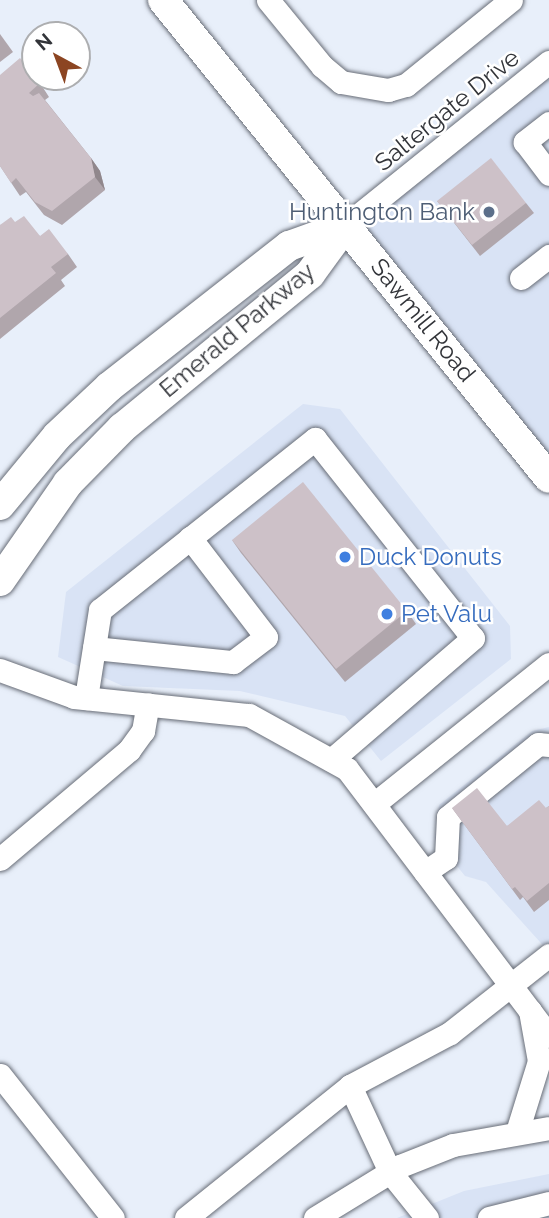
<!DOCTYPE html>
<html>
<head>
<meta charset="utf-8">
<style>
	body { margin:0 }
	#map { position:relative; width:549px; height:1218px; overflow:hidden; background:#e8effa; font-family:Raleway,sans-serif }
	div>[style] { position:absolute }
	[style*='--x'] { left:calc(var(--x)*1px); top:calc(var(--y)*1px); width:calc(var(--w)*1px); rotate:calc(var(--a)*1deg) }
	.built>* { inset:0; background:#d9e3f5 }
	.roads { filter:drop-shadow(0 0 2px #686d77) drop-shadow(0 0 2px #686d77) }
	.minor>* { height:23px; margin:-11.5px; padding:0 11.5px; transform-origin:11.5px; border-radius:11.5px; background:#fff }
	.major>* { height:30px; margin:-15px; padding:0 15px; transform-origin:15px; border-radius:15px; background:#fff }
	.wall>* { inset:0; background:#b0a6ac }
	.shaded-wall>* { inset:0; background:#90878c }
	.building>* { inset:0; background:#cdc1c8 }
	.dots>* { width:19px; height:19px; translate:-50% -50%; box-sizing:border-box; border:4px solid #fff; border-radius:50% }
	span { translate:-50% -50%; white-space:nowrap; text-align:center; line-height:1.15; -webkit-text-stroke:5px #fff; paint-order:stroke }
	.street-label { font-size:24px; color:#323439 }
	.service-label { font-size:24px; color:#4e5e75 }
	.right { translate:-100% -50%; text-align:right }
	.shop-label { font-size:24px; color:#366cbe }
	.left { translate:0 -50%; text-align:left }
	.north { position:absolute; left:21px; top:21px; width:70px; height:70px; box-sizing:border-box; background:#fff; border:2px solid #adaeb0; border-radius:50%; rotate:319deg; font-size:19px; font-weight:700; line-height:28px; text-align:center; color:#323439 }
	.north::after { content:''; display:block; margin:auto; width:24px; height:32px; background:#8c4522; clip-path:polygon(50% 0,100% 100%,50% 72%,0 100%) }
</style>
</head>
<body>
<div id="map">
	<div class="built">
		<div style="clip-path:polygon(549px 62px,549px 478px,345px 226px)"></div>
		<div style="clip-path:polygon(303px 404px,340px 409px,510px 626px,511px 659px,381px 761px,345px 716px,240px 691px,123px 686px,58px 657px,66px 592px)"></div>
		<div style="clip-path:polygon(549px 727px,549px 952px,486px 882px,465px 876px,435px 839px,439px 805px,532px 731px)"></div>
		<div style="clip-path:polygon(549px 1174px,549px 1218px,397px 1218px,464px 1191px)"></div>
	</div>
	<div class="roads">
		<div class="minor">
			<div style="--x:268;--y:0;--w:85;--a:50.7"></div>
			<div style="--x:322;--y:66;--w:25;--a:40"></div>
			<div style="--x:341;--y:82;--w:48;--a:9.7"></div>
			<div style="--x:388;--y:90;--w:19;--a:-16"></div>
			<div style="--x:406;--y:85;--w:135;--a:-39"></div>
			<div style="--x:549;--y:123;--w:31;--a:142"></div>
			<div style="--x:525;--y:142;--w:40;--a:53"></div>
			<div style="--x:345;--y:226;--w:262;--a:-38.8"></div>
			<div style="--x:521;--y:278;--w:36;--a:-38"></div>
			<div style="--x:94;--y:648;--w:140;--a:5.8"></div>
			<div style="--x:233;--y:662;--w:41;--a:-37.1"></div>
			<div style="--x:266;--y:637;--w:125;--a:-127.5"></div>
			<div style="--x:0;--y:670;--w:79;--a:20"></div>
			<div style="--x:74;--y:697;--w:176;--a:5.9"></div>
			<div style="--x:249;--y:715;--w:112;--a:28.9"></div>
			<div style="--x:347;--y:769;--w:303;--a:52.9"></div>
			<div style="--x:86;--y:698;--w:89;--a:-81"></div>
			<div style="--x:100;--y:610;--w:275;--a:-38.5"></div>
			<div style="--x:315;--y:439;--w:254;--a:51.6"></div>
			<div style="--x:473;--y:638;--w:187;--a:139.3"></div>
			<div style="--x:374;--y:804;--w:224;--a:-38.7"></div>
			<div style="--x:0;--y:859;--w:169;--a:-40.2"></div>
			<div style="--x:129;--y:750;--w:24;--a:-54"></div>
			<div style="--x:143;--y:731;--w:27;--a:-80"></div>
			<div style="--x:425;--y:872;--w:25;--a:-34"></div>
			<div style="--x:446;--y:858;--w:41;--a:-87.2"></div>
			<div style="--x:448;--y:817;--w:116;--a:-39"></div>
			<div style="--x:538;--y:744;--w:11;--a:5"></div>
			<div style="--x:0;--y:1075;--w:182;--a:51.7"></div>
			<div style="--x:517;--y:1132;--w:74;--a:-72.8"></div>
			<div style="--x:539;--y:1061;--w:51;--a:-100.2"></div>
			<div style="--x:530;--y:1011;--w:31;--a:53"></div>
			<div style="--x:186;--y:1218;--w:211;--a:-38.8"></div>
			<div style="--x:315;--y:1218;--w:100;--a:-31.5"></div>
			<div style="--x:400;--y:1166;--w:57;--a:-21.6"></div>
			<div style="--x:453;--y:1145;--w:97;--a:-10"></div>
			<div style="--x:427;--y:1218;--w:59;--a:-128.8"></div>
			<div style="--x:390;--y:1172;--w:95;--a:-114.9"></div>
			<div style="--x:350;--y:1086;--w:113;--a:-27.9"></div>
			<div style="--x:450;--y:1033;--w:126;--a:-38.2"></div>
			<div style="--x:489;--y:1218;--w:62;--a:-14"></div>
		</div>
		<div class="major">
			<div style="--x:163;--y:0;--w:614;--a:51.08"></div>
			<div style="--x:0;--y:505;--w:89;--a:-50.4"></div>
			<div style="--x:57;--y:436;--w:71;--a:-43.3"></div>
			<div style="--x:109;--y:387;--w:229;--a:-38.1"></div>
			<div style="--x:289;--y:246;--w:59;--a:-19.7"></div>
			<div style="--x:0;--y:581;--w:119;--a:-55.2"></div>
			<div style="--x:68;--y:483;--w:77;--a:-45.5"></div>
			<div style="--x:122;--y:428;--w:243;--a:-39.3"></div>
			<div style="--x:310;--y:274;--w:59;--a:-53.9"></div>
		</div>
	</div>
	<div class="wall">
		<div style="clip-path:polygon(0 34px,13px 52px,0 62px)"></div>
		<div style="clip-path:polygon(0 75px,40px 83px,49px 97px,45px 100px,91px 158px,100px 171px,105px 190px,62px 225px,44px 215px,26px 192px,20px 196px,0 166px)"></div>
		<div style="clip-path:polygon(437px 201px,526px 203px,534px 213px,480px 256px)"></div>
		<div style="clip-path:polygon(15px 222px,40px 236px,68px 254px,77px 267px,61px 280px,65px 286px,0 339px,0 225px)"></div>
		<div style="clip-path:polygon(232px 540px,407px 611px,416px 624px,345px 682px,241px 553px)"></div>
		<div style="clip-path:polygon(549px 806px,549px 900px,534px 912px,523px 897px,520px 900px,452px 808px,507px 826px,546px 808px)"></div>
	</div>
	<div class="shaded-wall">
		<div style="clip-path:polygon(91px 158px,100px 171px,105px 190px,95px 177px)"></div>
	</div>
	<div class="building">
		<div style="clip-path:polygon(20px 58px,40px 83px,29px 93px,33px 96px,39px 93px,91px 158px,95px 177px,52px 211px,35px 202px,16px 178px,11px 183px,0 166px,0 75px)"></div>
		<div style="clip-path:polygon(491px 158px,526px 203px,472px 245px,437px 201px)"></div>
		<div style="clip-path:polygon(24px 216px,40px 236px,49px 229px,68px 254px,51px 267px,56px 273px,0 318px,0 225px,11px 217px,15px 222px)"></div>
		<div style="clip-path:polygon(303px 482px,407px 611px,336px 669px,232px 540px)"></div>
		<div style="clip-path:polygon(477px 788px,507px 826px,539px 800px,546px 808px,549px 806px,549px 883px,527px 901px,515px 887px,512px 889px,452px 808px)"></div>
	</div>
	<div class="dots">
		<div style="left:489px;top:212px;background:#5c6f8a"></div>
		<div style="left:345px;top:557px;background:#3f7fe0"></div>
		<div style="left:387px;top:614px;background:#3f7fe0"></div>
	</div>
	<div class="street-label">
		<span style="left:447px;top:110px;rotate:-39deg">Saltergate Drive</span>
		<span style="left:423px;top:320px;rotate:51deg">Sawmill Road</span>
		<span style="left:237px;top:330px;rotate:-40deg">Emerald Parkway</span>
	</div>
	<div class="service-label">
		<span class="right" style="left:475px;top:212px">Huntington Bank</span>
	</div>
	<div class="shop-label">
		<span class="left" style="left:359px;top:557px">Duck Donuts</span>
		<span class="left" style="left:401px;top:614px">Pet Valu</span>
	</div>
	<div class="north">N</div>
</div>
</body>
</html>
